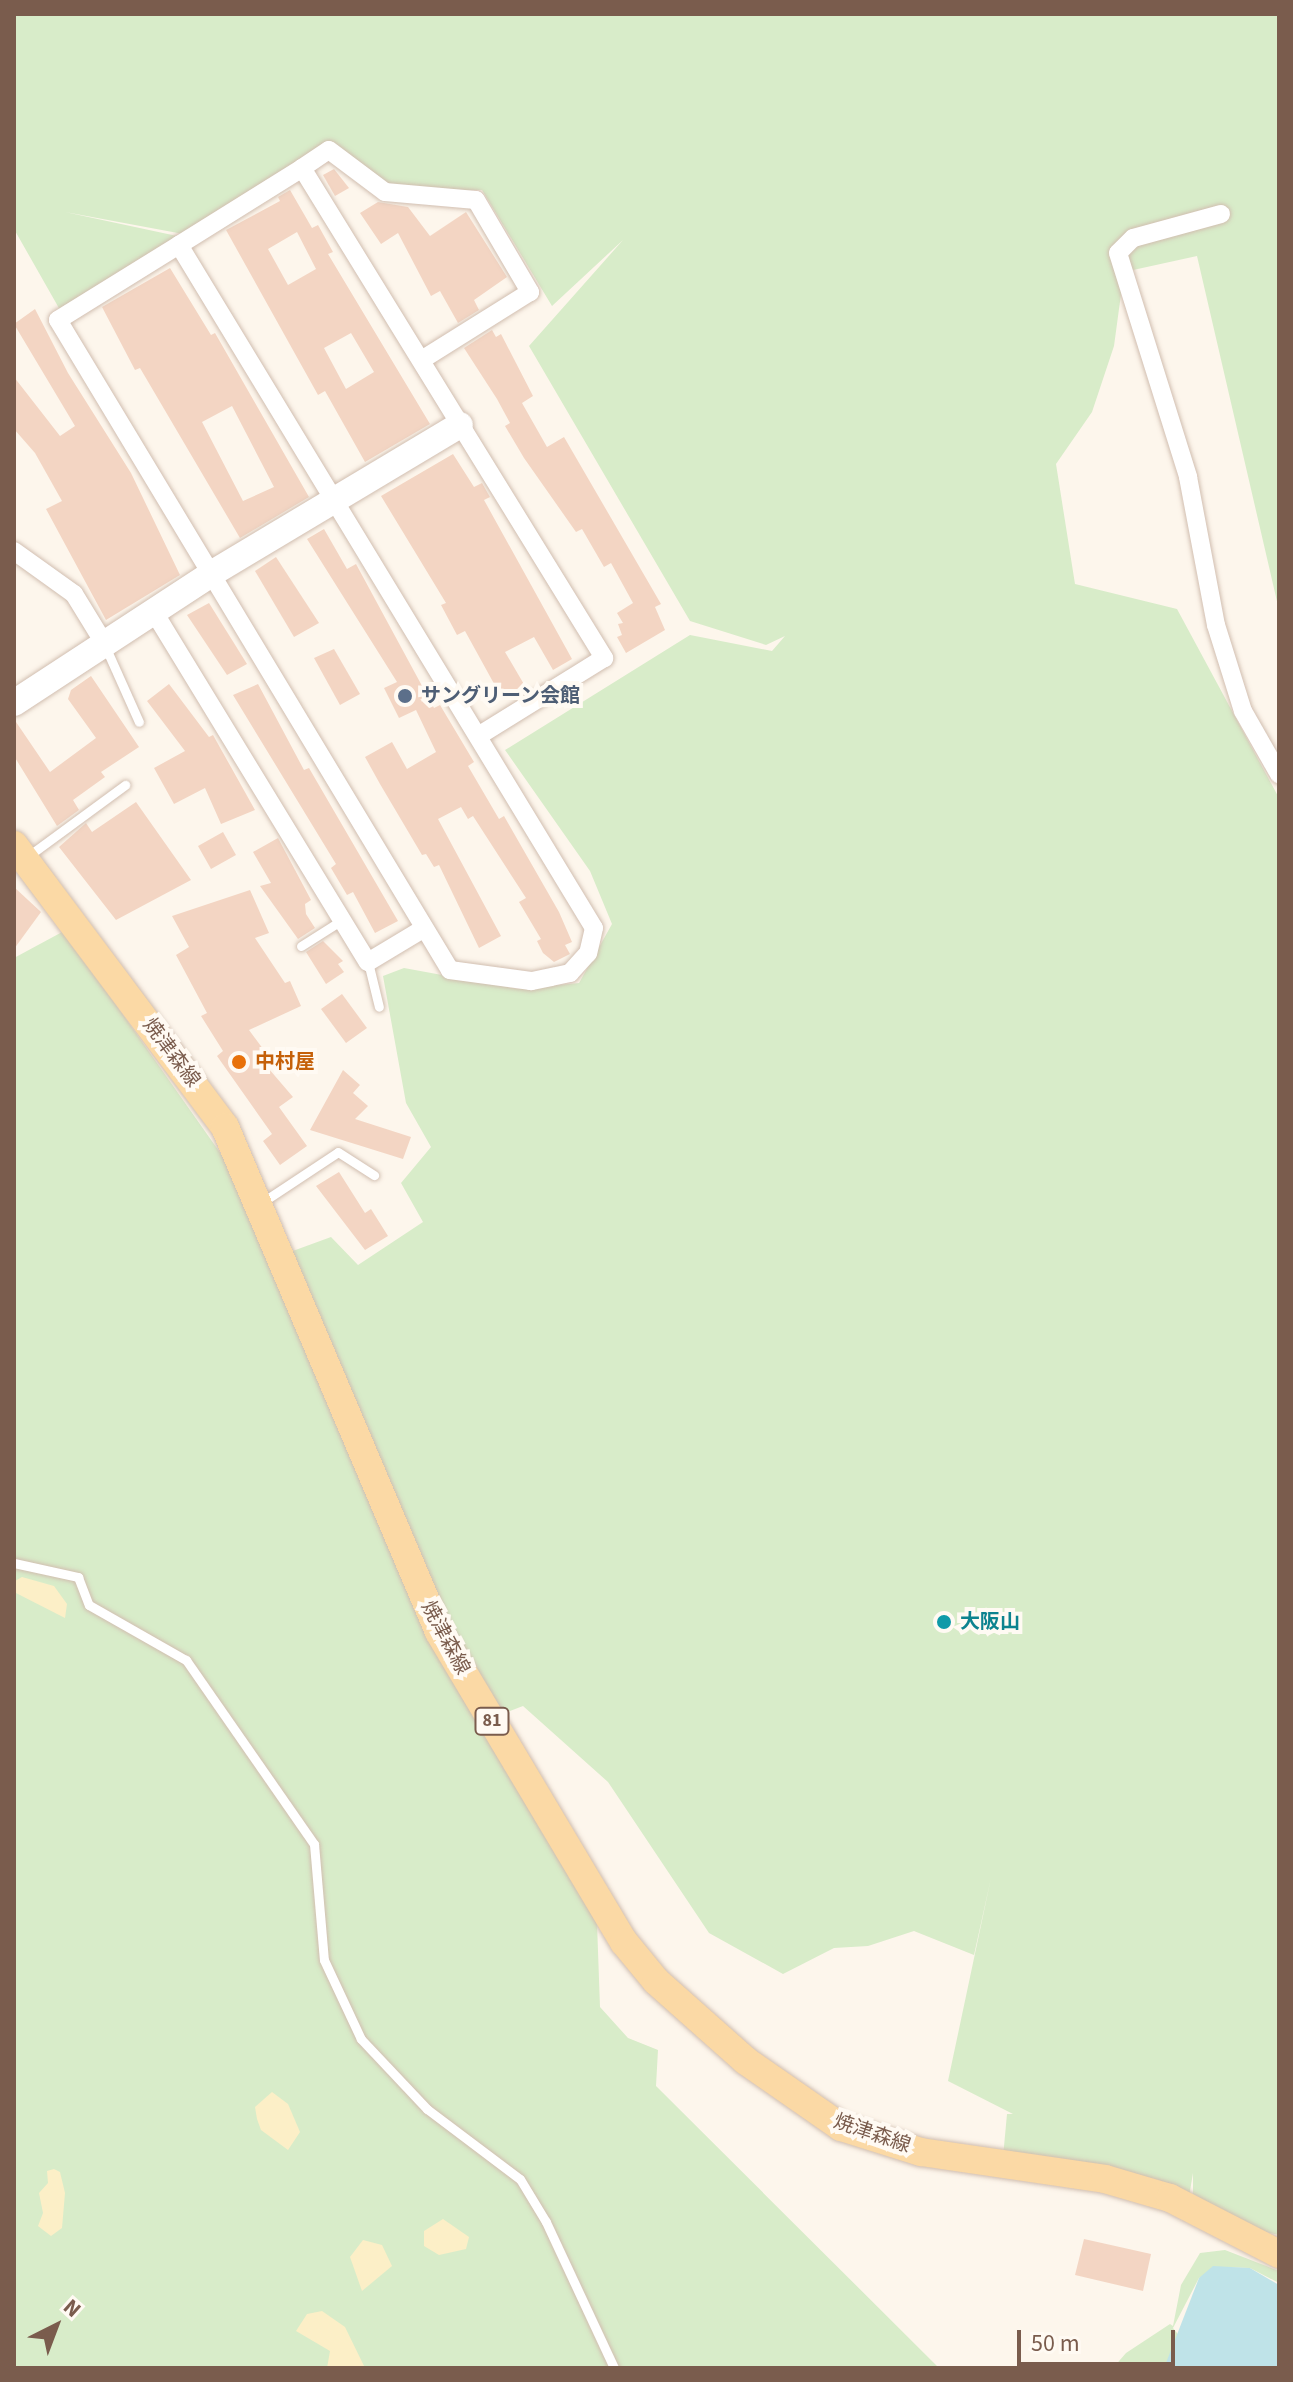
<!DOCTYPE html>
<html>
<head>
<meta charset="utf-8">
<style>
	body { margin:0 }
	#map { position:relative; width:1293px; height:2382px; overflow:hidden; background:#fdf6ec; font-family:"Source Sans 3","Noto Sans JP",sans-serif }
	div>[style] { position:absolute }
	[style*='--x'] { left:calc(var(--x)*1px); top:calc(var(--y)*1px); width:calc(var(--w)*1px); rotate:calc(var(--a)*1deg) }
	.green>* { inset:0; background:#d8ecc9 }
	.sand>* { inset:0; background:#fcefc7 }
	.water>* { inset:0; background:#bfe3e8 }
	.building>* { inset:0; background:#f3d5c3 }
	.roads { filter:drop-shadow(0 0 2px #d1beb0) drop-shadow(0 0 2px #d1beb0) }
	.lane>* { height:9px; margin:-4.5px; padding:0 4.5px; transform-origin:4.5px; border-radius:4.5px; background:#fff }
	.street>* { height:18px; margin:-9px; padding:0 9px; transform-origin:9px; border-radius:9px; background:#fff }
	.secondary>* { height:26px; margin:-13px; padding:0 13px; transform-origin:13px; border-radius:13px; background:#fff }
	.primary>* { height:28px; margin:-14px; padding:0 14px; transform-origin:14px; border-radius:14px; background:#fbd9a5 }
	.dots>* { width:22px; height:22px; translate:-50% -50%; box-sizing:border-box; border:4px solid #fffaf3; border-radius:50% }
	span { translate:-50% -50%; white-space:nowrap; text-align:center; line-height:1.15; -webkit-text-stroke:8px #fffaf3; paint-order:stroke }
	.shield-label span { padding:2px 6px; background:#fffaf3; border:2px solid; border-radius:6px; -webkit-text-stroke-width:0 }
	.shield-label { font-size:18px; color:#7a5c4d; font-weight:700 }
	.service-label { font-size:20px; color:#4e5e75; font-weight:700 }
	.left { translate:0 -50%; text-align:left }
	.street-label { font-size:20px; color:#7a5c4d }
	.food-label { font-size:20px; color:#c56008; font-weight:700 }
	.culture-label { font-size:20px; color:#0d838f; font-weight:700 }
	.frame { position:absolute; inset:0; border:16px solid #7a5c4d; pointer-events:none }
	.north { position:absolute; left:16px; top:2286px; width:80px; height:80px; -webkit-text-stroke:6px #fffaf3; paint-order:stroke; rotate:42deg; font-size:22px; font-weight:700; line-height:32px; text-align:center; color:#7a5c4d }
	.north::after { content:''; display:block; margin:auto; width:28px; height:36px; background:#7a5c4d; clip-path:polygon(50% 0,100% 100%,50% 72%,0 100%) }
	.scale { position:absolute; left:1017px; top:2330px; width:158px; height:36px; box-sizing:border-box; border:4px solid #7a5c4d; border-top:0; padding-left:10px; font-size:24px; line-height:28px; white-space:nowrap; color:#7a5c4d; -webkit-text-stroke:6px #fffaf3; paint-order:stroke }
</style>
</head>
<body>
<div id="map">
	<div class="green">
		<div style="clip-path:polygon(14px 14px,1279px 14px,1279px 610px,1197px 256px,1124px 272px,1114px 346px,1092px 412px,1056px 464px,1075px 584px,1177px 609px,1279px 798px,1279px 2235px,1253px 2229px,1193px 2194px,1193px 2173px,1188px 2203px,1003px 2157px,1007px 2114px,1013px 2114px,948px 2081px,991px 1878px,974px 1955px,914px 1931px,868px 1946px,834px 1948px,783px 1974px,709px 1933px,608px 1782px,523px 1706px,494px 1717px,596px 1895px,600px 2007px,628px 2038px,658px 2050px,656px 2086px,939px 2368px,14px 2368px,14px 958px,64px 931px,290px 1252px,331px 1237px,358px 1265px,423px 1222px,401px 1183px,431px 1147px,406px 1103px,383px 976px,404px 968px,518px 989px,579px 983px,612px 924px,590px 871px,505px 750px,690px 635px,772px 651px,785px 636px,766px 645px,690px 621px,529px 346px,623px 240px,552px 306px,482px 190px,382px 190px,331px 146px,194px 236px,65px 212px,177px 236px,64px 317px,14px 229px)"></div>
		<div style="clip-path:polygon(1225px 2250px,1279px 2271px,1279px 2283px,1250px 2268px,1219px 2267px,1199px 2278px,1173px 2328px,1181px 2338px,1167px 2368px,1113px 2368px,1126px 2353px,1170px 2324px,1173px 2326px,1181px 2285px,1200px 2253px)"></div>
	</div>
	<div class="sand">
		<div style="clip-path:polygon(22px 1577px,54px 1586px,67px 1604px,65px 1618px,14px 1592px,15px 1581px)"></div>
		<div style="clip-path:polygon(272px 2092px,288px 2104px,300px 2132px,288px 2150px,261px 2130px,257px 2119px,255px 2107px)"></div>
		<div style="clip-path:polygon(54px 2169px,60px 2172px,65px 2193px,62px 2228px,51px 2236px,38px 2226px,43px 2213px,39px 2193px,48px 2183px,47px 2171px)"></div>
		<div style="clip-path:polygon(443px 2219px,469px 2237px,466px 2249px,439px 2255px,424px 2246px,424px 2231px)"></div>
		<div style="clip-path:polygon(363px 2240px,382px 2245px,392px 2266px,362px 2291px,350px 2257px)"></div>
		<div style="clip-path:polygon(322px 2311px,345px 2327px,365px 2368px,327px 2368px,330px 2351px,296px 2331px,307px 2314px)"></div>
	</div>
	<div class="water">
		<div style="clip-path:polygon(1213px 2266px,1250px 2268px,1279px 2285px,1279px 2368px,1164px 2368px,1199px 2278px)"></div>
	</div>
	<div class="building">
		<div style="clip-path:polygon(334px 169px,349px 188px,335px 196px,323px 175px)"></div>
		<div style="clip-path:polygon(evenodd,290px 190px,312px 228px,318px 225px,333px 252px,328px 254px,430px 424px,365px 462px,325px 391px,318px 395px,226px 230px,280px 201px,278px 197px,290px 190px,297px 232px,316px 269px,288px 285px,268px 249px,297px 232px,290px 190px,351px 333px,374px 372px,346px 389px,324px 348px,351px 333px)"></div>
		<div style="clip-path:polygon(378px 202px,408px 207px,430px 236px,466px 212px,507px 277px,474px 300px,479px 310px,458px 323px,440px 291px,431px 296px,398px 233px,381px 244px,360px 213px)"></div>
		<div style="clip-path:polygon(evenodd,170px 268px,211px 335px,215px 333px,309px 497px,240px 538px,140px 368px,135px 370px,102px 307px,170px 268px,232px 406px,274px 487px,243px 501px,202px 422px,232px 406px)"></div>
		<div style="clip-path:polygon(35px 309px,68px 373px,131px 473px,180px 575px,106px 620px,46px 509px,62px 501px,35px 453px,14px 429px,14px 377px,60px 436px,75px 426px,14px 324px)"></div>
		<div style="clip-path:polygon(492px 330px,496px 337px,501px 334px,533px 396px,522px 403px,547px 447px,564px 437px,661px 604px,655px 607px,665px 630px,626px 653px,617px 637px,622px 635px,618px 624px,623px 623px,617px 613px,633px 603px,611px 563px,604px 567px,582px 529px,576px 532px,524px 458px,505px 426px,510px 423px,497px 399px,464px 348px)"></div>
		<div style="clip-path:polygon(453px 454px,474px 487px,482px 483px,490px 497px,484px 500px,572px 659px,553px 670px,534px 637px,505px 652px,525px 686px,503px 700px,465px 631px,457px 635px,441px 605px,446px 603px,381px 496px)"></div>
		<div style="clip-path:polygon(324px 529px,347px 569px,356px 564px,434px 708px,440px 705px,474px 762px,468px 766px,499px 819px,504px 816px,559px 912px,572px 942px,565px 945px,570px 954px,554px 962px,543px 953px,537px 941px,541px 939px,519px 902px,526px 898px,473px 816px,468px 819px,461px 807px,438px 819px,501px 936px,479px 948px,439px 865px,434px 867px,426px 854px,422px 855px,380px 784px,365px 757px,392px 742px,407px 769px,436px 752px,416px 710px,399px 718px,384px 688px,397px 682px,307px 539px)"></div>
		<div style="clip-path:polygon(276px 557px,319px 623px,294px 637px,255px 571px)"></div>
		<div style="clip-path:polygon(209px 603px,247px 664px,227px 675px,187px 615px)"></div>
		<div style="clip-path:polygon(334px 649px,360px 694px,340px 705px,314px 658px)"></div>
		<div style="clip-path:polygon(91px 676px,139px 747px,101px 772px,105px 777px,73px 800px,79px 810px,57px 826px,14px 756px,14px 719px,50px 772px,96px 738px,68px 699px,71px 690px)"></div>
		<div style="clip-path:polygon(169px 684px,209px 737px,213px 735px,255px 810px,221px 824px,205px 788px,174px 804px,154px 768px,185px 751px,147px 701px)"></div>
		<div style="clip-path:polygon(258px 684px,304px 770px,309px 768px,398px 921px,375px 933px,353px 892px,347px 895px,331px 868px,336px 864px,233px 695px)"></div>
		<div style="clip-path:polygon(136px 802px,191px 880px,116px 920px,59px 847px,86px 823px,92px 832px)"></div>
		<div style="clip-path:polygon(223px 832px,236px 855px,211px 869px,198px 846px)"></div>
		<div style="clip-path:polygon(278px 838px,311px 900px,305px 904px,306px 914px,315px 928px,298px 939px,260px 886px,271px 883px,253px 852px)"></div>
		<div style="clip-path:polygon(14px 887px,41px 912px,14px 949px)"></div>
		<div style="clip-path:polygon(250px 890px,269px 933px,255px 938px,285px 983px,290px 981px,301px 1006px,249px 1030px,269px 1057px,263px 1062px,293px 1097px,279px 1107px,307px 1146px,280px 1165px,263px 1141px,272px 1134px,217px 1056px,223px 1051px,201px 1016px,207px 1013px,176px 955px,189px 947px,172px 916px)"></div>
		<div style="clip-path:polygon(323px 941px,343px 961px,338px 964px,344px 972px,326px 984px,306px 952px)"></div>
		<div style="clip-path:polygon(342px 994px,367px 1028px,346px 1043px,321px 1009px)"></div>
		<div style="clip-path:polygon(343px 1070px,360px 1085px,353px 1093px,368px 1106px,355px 1119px,411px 1137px,403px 1159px,310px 1130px)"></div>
		<div style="clip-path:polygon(339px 1172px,365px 1213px,371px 1209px,388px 1236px,365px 1250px,316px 1186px)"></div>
		<div style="clip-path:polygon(1084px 2239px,1151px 2254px,1143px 2291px,1075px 2275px)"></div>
	</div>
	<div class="roads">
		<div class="lane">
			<div style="--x:105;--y:646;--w:83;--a:65.9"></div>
			<div style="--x:27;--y:857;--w:122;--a:-36.3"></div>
			<div style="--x:301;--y:946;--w:49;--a:-32.4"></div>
			<div style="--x:368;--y:962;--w:46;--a:76.3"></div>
			<div style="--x:261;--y:1203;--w:92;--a:-33.5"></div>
			<div style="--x:338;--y:1152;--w:43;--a:32.6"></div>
			<div style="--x:14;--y:1563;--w:66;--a:12.3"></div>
			<div style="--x:78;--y:1577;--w:30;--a:69"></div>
			<div style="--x:89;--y:1605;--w:112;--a:29.6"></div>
			<div style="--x:186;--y:1660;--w:224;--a:55.2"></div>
			<div style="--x:314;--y:1844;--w:116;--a:85.1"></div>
			<div style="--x:324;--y:1960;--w:87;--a:64.9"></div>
			<div style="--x:361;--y:2039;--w:96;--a:46.7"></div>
			<div style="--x:427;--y:2109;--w:116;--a:37"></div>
			<div style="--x:520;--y:2179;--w:50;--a:58.8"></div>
			<div style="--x:546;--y:2222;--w:161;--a:65"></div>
		</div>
		<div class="street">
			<div style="--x:302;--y:168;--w:32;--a:-34"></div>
			<div style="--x:329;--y:150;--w:70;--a:36.9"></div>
			<div style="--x:385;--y:192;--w:91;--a:5"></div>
			<div style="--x:476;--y:200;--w:107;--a:59.6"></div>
			<div style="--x:530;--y:292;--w:126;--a:147.9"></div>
			<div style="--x:1221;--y:214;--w:91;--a:164.7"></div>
			<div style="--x:1133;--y:238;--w:21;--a:135"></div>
			<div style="--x:1118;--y:253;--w:235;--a:72.6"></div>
			<div style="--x:1188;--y:477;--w:151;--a:79.3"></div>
			<div style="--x:1216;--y:625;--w:90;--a:72.6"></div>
			<div style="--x:1243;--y:711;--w:73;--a:60.3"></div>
			<div style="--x:179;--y:245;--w:799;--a:58.72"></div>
			<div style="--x:594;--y:928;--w:26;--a:103"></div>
			<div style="--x:588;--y:953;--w:27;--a:132"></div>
			<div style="--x:570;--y:973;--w:40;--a:168"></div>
			<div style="--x:531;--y:981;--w:82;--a:-172.3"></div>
			<div style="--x:450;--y:970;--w:759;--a:-121.09"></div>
			<div style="--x:58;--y:320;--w:142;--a:-31.8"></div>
			<div style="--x:179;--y:245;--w:145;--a:-32"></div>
			<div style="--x:302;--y:168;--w:576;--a:58.35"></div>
			<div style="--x:604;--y:658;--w:148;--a:148.2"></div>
			<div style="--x:14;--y:551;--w:74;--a:35.6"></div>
			<div style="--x:74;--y:594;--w:57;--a:58.5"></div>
			<div style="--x:154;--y:612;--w:410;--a:58.6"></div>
			<div style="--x:368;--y:962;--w:64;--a:-31"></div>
		</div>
		<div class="secondary">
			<div style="--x:14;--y:703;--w:235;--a:-33.2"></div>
			<div style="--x:211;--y:574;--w:290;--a:-30.9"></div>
		</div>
		<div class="primary">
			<div style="--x:14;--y:845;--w:352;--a:53.2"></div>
			<div style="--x:225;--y:1127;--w:548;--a:67.03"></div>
			<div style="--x:439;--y:1632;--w:361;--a:59.2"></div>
			<div style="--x:624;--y:1942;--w:50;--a:50.6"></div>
			<div style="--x:656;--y:1981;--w:120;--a:41.6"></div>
			<div style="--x:746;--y:2061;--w:116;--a:34.8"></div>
			<div style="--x:841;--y:2127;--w:84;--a:17.4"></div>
			<div style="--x:921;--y:2152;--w:186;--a:8.3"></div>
			<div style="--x:1105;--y:2179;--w:68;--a:16.3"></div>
			<div style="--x:1170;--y:2198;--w:123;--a:27.2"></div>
		</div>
	</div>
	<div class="dots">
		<div style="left:405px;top:696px;background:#5c6f8a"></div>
		<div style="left:239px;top:1062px;background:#e8710a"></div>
		<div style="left:944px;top:1622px;background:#0f9aa8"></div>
	</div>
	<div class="shield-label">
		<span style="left:492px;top:1721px">81</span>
	</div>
	<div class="service-label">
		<span class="left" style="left:421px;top:696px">サングリーン会館</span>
	</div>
	<div class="street-label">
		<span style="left:171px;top:1053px;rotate:53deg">焼津森線</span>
		<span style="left:445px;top:1638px;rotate:62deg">焼津森線</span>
		<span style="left:872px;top:2134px;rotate:19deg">焼津森線</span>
	</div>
	<div class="food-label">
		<span class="left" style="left:255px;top:1062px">中村屋</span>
	</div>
	<div class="culture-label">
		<span class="left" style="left:960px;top:1622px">大阪山</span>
	</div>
	<div class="frame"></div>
	<div class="north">N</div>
	<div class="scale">50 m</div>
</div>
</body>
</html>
